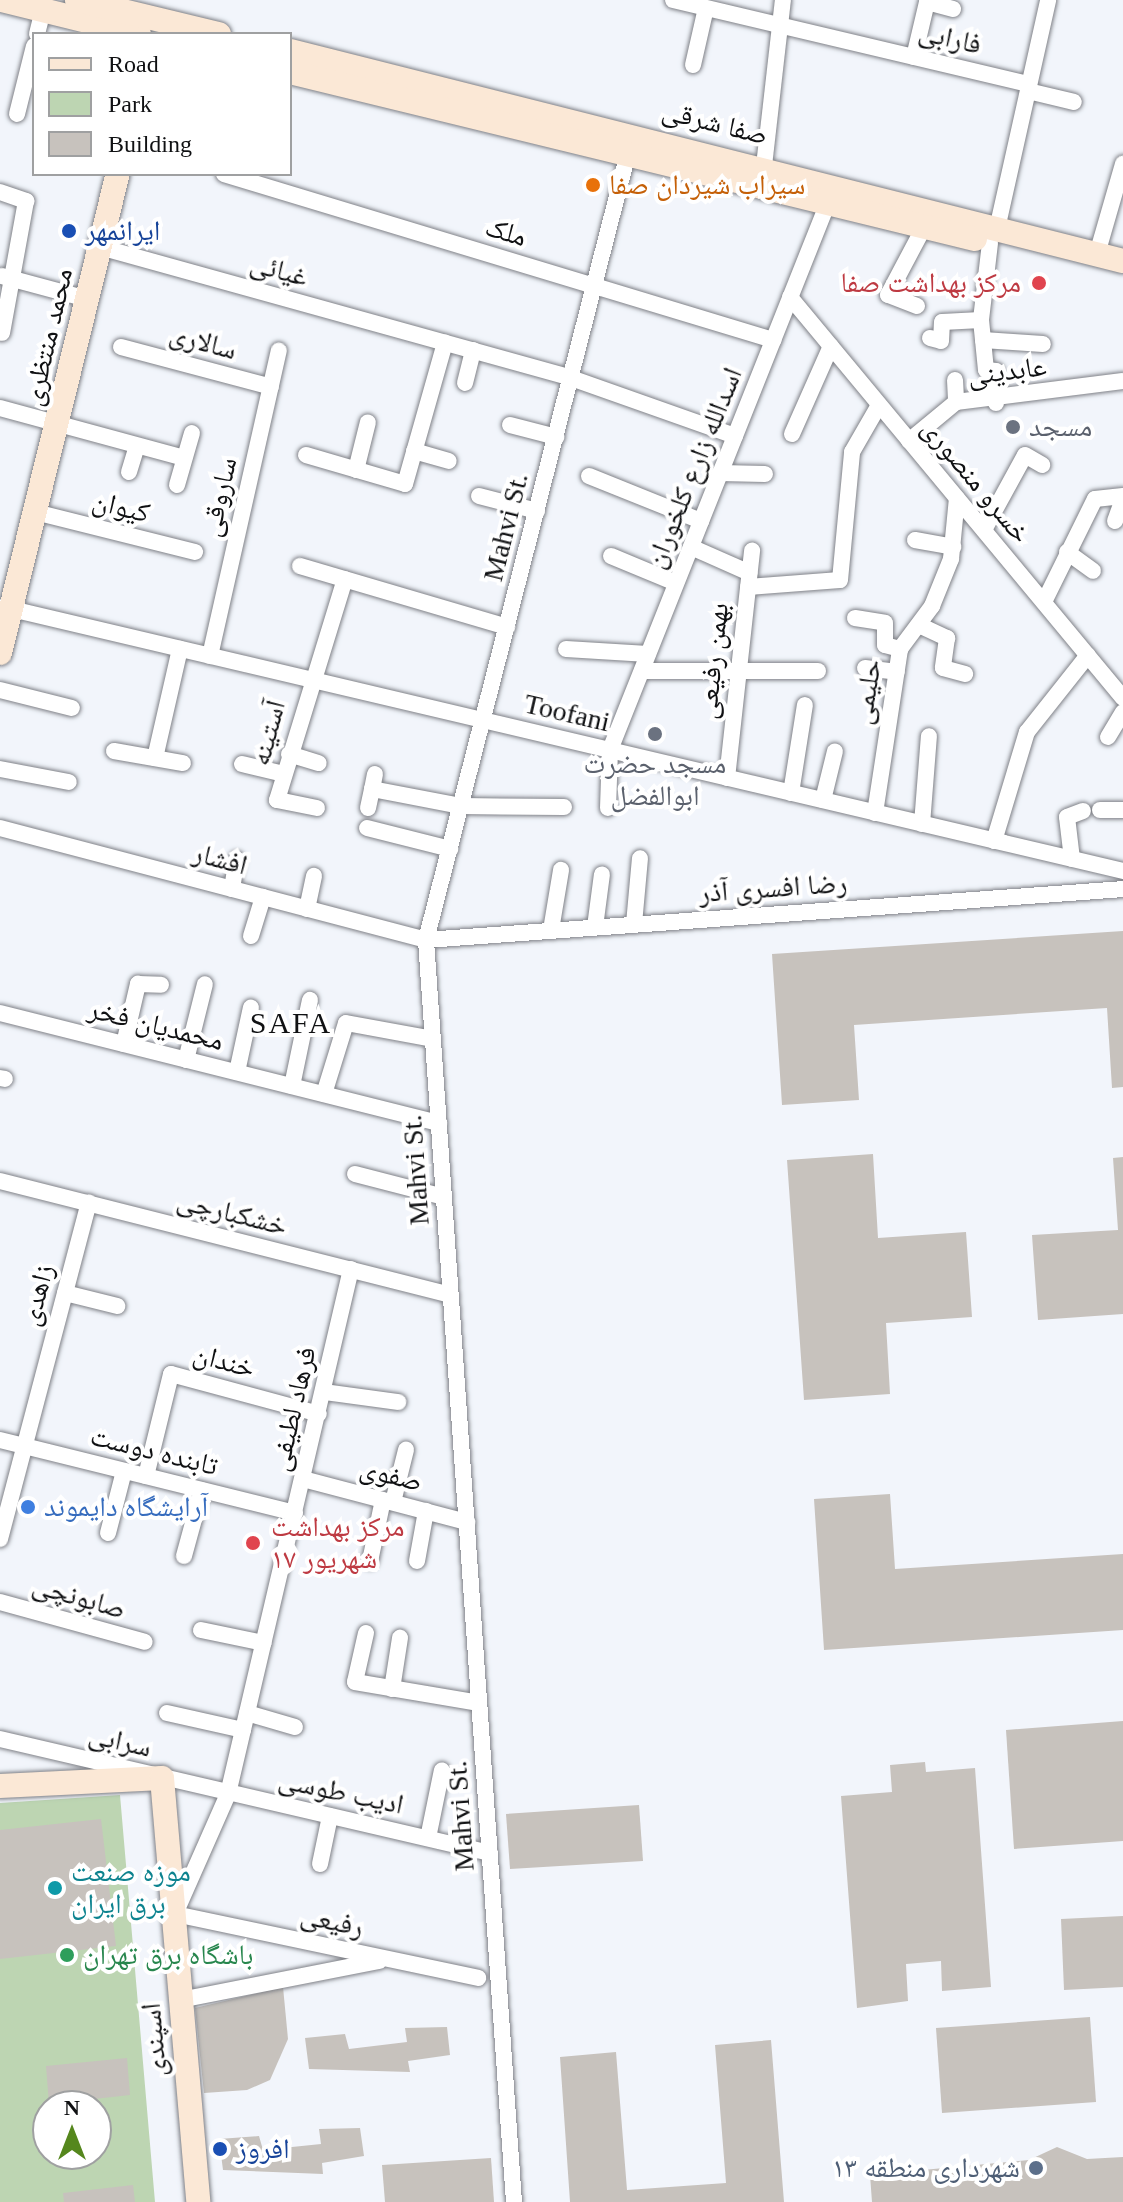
<!DOCTYPE html>
<html>
<head>
<meta charset="utf-8">
<style>
	body { margin:0 }
	#map { position:relative; width:1123px; height:2202px; overflow:hidden; background:#f2f5fb; font-family:"Times New Roman","Noto Naskh Arabic",serif }
	div>[style] { position:absolute }
	[style*='--x'] { left:calc(var(--x)*1px); top:calc(var(--y)*1px); width:calc(var(--w)*1px); rotate:calc(var(--a)*1deg) }
	.green>* { inset:0; background:#bdd5b2 }
	.building>* { inset:0; background:#c7c2bd }
	.roads { filter:drop-shadow(0 0 2px #7f8187) drop-shadow(0 0 2px #7f8187) }
	.street>* { height:16px; margin:-8px; padding:0 8px; transform-origin:8px; border-radius:8px; background:#fff }
	.secondary>* { height:24px; margin:-12px; padding:0 12px; transform-origin:12px; border-radius:12px; background:#fbe8d6 }
	.dots>* { width:22px; height:22px; translate:-50% -50%; box-sizing:border-box; border:4px solid #fff; border-radius:50% }
	span { translate:-50% -50%; white-space:nowrap; text-align:center; line-height:1.15; -webkit-text-stroke:8px #fff; paint-order:stroke }
	.street-label { font-size:28px; color:#101113 }
	.food-label { font-size:28px; color:#c56008 }
	.left { translate:0 -50%; text-align:left }
	.transit-label { font-size:28px; color:#164399 }
	.health-label { font-size:28px; color:#be3a42 }
	.right { translate:-100% -50%; text-align:right }
	.worship-label { font-size:28px; color:#5b616d }
	.shop-label { font-size:28px; color:#366cbe }
	.culture-label { font-size:28px; color:#0d838f }
	.leisure-label { font-size:28px; color:#27864d }
	.service-label { font-size:28px; color:#4e5e75 }
	.neighbourhood-label { font-size:30px; color:#101113; letter-spacing:2px }
	.legend { position:absolute; left:32px; top:32px; width:260px; height:144px; box-sizing:border-box; background:#fff; border:2px solid #9fa0a1; margin:0; padding:10px 14px; list-style:none; font-size:24px; color:#101113 }
	.legend li { display:flex; align-items:center; gap:16px; height:40px }
	.legend b { width:40px; border:2px solid #9fa0a1 }
	.north { position:absolute; left:32px; top:2090px; width:80px; height:80px; box-sizing:border-box; background:#fff; border:2px solid #9fa0a1; border-radius:50%; rotate:0deg; font-size:22px; font-weight:700; line-height:32px; text-align:center; color:#101113 }
	.north::after { content:''; display:block; margin:auto; width:28px; height:36px; background:#55871d; clip-path:polygon(50% 0,100% 100%,50% 72%,0 100%) }
</style>
</head>
<body>
<div id="map">
	<div class="green">
		<div style="clip-path:polygon(evenodd,120px 1795px,155px 2202px,0 2202px,0 1803px,120px 1795px,48px 2106px,96px 2106px,96px 2154px,48px 2154px,48px 2106px)"></div>
	</div>
	<div class="building">
		<div style="clip-path:polygon(1123px 931px,1123px 1087px,1112px 1088px,1107px 1008px,854px 1025px,859px 1100px,782px 1105px,772px 954px)"></div>
		<div style="clip-path:polygon(873px 1154px,878px 1238px,966px 1232px,972px 1317px,886px 1323px,890px 1394px,804px 1400px,787px 1160px)"></div>
		<div style="clip-path:polygon(1123px 1157px,1123px 1314px,1038px 1320px,1032px 1235px,1118px 1230px,1113px 1158px)"></div>
		<div style="clip-path:polygon(890px 1494px,895px 1569px,1123px 1554px,1123px 1630px,824px 1650px,814px 1499px)"></div>
		<div style="clip-path:polygon(1123px 1721px,1123px 1841px,1014px 1849px,1006px 1730px)"></div>
		<div style="clip-path:polygon(925px 1762px,926px 1772px,975px 1768px,991px 1987px,942px 1991px,941px 1961px,906px 1964px,908px 2001px,857px 2008px,841px 1796px,892px 1792px,890px 1765px)"></div>
		<div style="clip-path:polygon(639px 1805px,643px 1861px,510px 1869px,506px 1814px)"></div>
		<div style="clip-path:polygon(101px 1819px,116px 1946px,0 1959px,0 1830px)"></div>
		<div style="clip-path:polygon(1123px 1916px,1123px 1987px,1064px 1990px,1061px 1919px)"></div>
		<div style="clip-path:polygon(283px 1987px,288px 2039px,270px 2080px,247px 2090px,204px 2093px,195px 2008px)"></div>
		<div style="clip-path:polygon(1090px 2017px,1096px 2102px,942px 2113px,936px 2028px)"></div>
		<div style="clip-path:polygon(447px 2027px,450px 2055px,408px 2061px,410px 2072px,309px 2069px,305px 2038px,345px 2034px,349px 2049px,407px 2042px,405px 2028px)"></div>
		<div style="clip-path:polygon(771px 2040px,784px 2202px,570px 2202px,560px 2057px,616px 2052px,627px 2190px,726px 2183px,715px 2045px)"></div>
		<div style="clip-path:polygon(127px 2058px,130px 2095px,49px 2104px,46px 2066px)"></div>
		<div style="clip-path:polygon(360px 2128px,364px 2156px,322px 2163px,323px 2174px,223px 2170px,219px 2139px,259px 2136px,263px 2150px,321px 2144px,319px 2129px)"></div>
		<div style="clip-path:polygon(1057px 2147px,1087px 2159px,1123px 2157px,1123px 2202px,872px 2202px,870px 2175px,1029px 2160px)"></div>
		<div style="clip-path:polygon(491px 2158px,494px 2202px,385px 2202px,382px 2165px)"></div>
		<div style="clip-path:polygon(133px 2185px,135px 2202px,64px 2202px,63px 2193px)"></div>
	</div>
	<div class="roads">
		<div class="street">
			<div style="--x:673;--y:0;--w:366;--a:13.3"></div>
			<div style="--x:37;--y:34;--w:25;--a:-76"></div>
			<div style="--x:914;--y:57;--w:57;--a:-76.7"></div>
			<div style="--x:927;--y:2;--w:27;--a:15"></div>
			<div style="--x:693;--y:65;--w:58;--a:-77.2"></div>
			<div style="--x:1028;--y:91;--w:47;--a:13.4"></div>
			<div style="--x:17;--y:114;--w:70;--a:-76"></div>
			<div style="--x:764;--y:166;--w:167;--a:-83.5"></div>
			<div style="--x:224;--y:174;--w:574;--a:16.82"></div>
			<div style="--x:0;--y:192;--w:28;--a:19"></div>
			<div style="--x:26;--y:201;--w:134;--a:100.3"></div>
			<div style="--x:997;--y:229;--w:235;--a:-77.4"></div>
			<div style="--x:990;--y:243;--w:78;--a:96.7"></div>
			<div style="--x:981;--y:320;--w:50;--a:84.3"></div>
			<div style="--x:986;--y:370;--w:10;--a:6"></div>
			<div style="--x:996;--y:371;--w:32;--a:90"></div>
			<div style="--x:100;--y:247;--w:489;--a:15.5"></div>
			<div style="--x:571;--y:378;--w:174;--a:19.5"></div>
			<div style="--x:1097;--y:254;--w:94;--a:-73.9"></div>
			<div style="--x:2;--y:276;--w:88;--a:15.1"></div>
			<div style="--x:790;--y:297;--w:521;--a:50.29"></div>
			<div style="--x:917;--y:306;--w:31;--a:-159"></div>
			<div style="--x:888;--y:295;--w:77;--a:-62.1"></div>
			<div style="--x:930;--y:338;--w:11;--a:15"></div>
			<div style="--x:941;--y:341;--w:19;--a:-87"></div>
			<div style="--x:942;--y:322;--w:39;--a:-3"></div>
			<div style="--x:983;--y:340;--w:60;--a:3.8"></div>
			<div style="--x:121;--y:347;--w:155;--a:14.9"></div>
			<div style="--x:955;--y:380;--w:22;--a:87"></div>
			<div style="--x:465;--y:383;--w:34;--a:-76"></div>
			<div style="--x:0;--y:408;--w:191;--a:15.2"></div>
			<div style="--x:510;--y:425;--w:48;--a:14.6"></div>
			<div style="--x:792;--y:434;--w:96;--a:-66.1"></div>
			<div style="--x:909;--y:441;--w:61;--a:-39.7"></div>
			<div style="--x:956;--y:402;--w:168;--a:-7.2"></div>
			<div style="--x:414;--y:451;--w:36;--a:16"></div>
			<div style="--x:306;--y:455;--w:103;--a:16.3"></div>
			<div style="--x:405;--y:484;--w:147;--a:-74.2"></div>
			<div style="--x:356;--y:470;--w:49;--a:-76"></div>
			<div style="--x:129;--y:472;--w:27;--a:-73"></div>
			<div style="--x:720;--y:473;--w:45;--a:1.3"></div>
			<div style="--x:589;--y:476;--w:121;--a:21.9"></div>
			<div style="--x:177;--y:485;--w:54;--a:-73.9"></div>
			<div style="--x:479;--y:496;--w:60;--a:14.5"></div>
			<div style="--x:35;--y:512;--w:165;--a:14"></div>
			<div style="--x:1115;--y:521;--w:23;--a:-70"></div>
			<div style="--x:984;--y:530;--w:85;--a:-61.3"></div>
			<div style="--x:1025;--y:455;--w:20;--a:30"></div>
			<div style="--x:915;--y:540;--w:39;--a:10"></div>
			<div style="--x:691;--y:547;--w:64;--a:23.8"></div>
			<div style="--x:1067;--y:552;--w:32;--a:36"></div>
			<div style="--x:611;--y:556;--w:70;--a:22.6"></div>
			<div style="--x:300;--y:566;--w:216;--a:16.4"></div>
			<div style="--x:748;--y:587;--w:92;--a:-4.4"></div>
			<div style="--x:840;--y:580;--w:129;--a:-84.6"></div>
			<div style="--x:852;--y:452;--w:54;--a:-60.1"></div>
			<div style="--x:1044;--y:602;--w:115;--a:-63.7"></div>
			<div style="--x:1095;--y:499;--w:28;--a:-6"></div>
			<div style="--x:3;--y:607;--w:1151;--a:13.26"></div>
			<div style="--x:855;--y:618;--w:30;--a:9"></div>
			<div style="--x:885;--y:623;--w:22;--a:90"></div>
			<div style="--x:885;--y:645;--w:16;--a:15"></div>
			<div style="--x:921;--y:626;--w:29;--a:25"></div>
			<div style="--x:947;--y:638;--w:30;--a:98"></div>
			<div style="--x:943;--y:668;--w:23;--a:15"></div>
			<div style="--x:566;--y:649;--w:82;--a:3.5"></div>
			<div style="--x:210;--y:656;--w:313;--a:-77.3"></div>
			<div style="--x:865;--y:668;--w:32;--a:7"></div>
			<div style="--x:642;--y:671;--w:176;--a:0"></div>
			<div style="--x:0;--y:690;--w:74;--a:14"></div>
			<div style="--x:1108;--y:737;--w:29;--a:-59"></div>
			<div style="--x:114;--y:751;--w:70;--a:9.9"></div>
			<div style="--x:289;--y:754;--w:31;--a:17"></div>
			<div style="--x:155;--y:758;--w:112;--a:-77.1"></div>
			<div style="--x:242;--y:764;--w:43;--a:13.4"></div>
			<div style="--x:0;--y:769;--w:70;--a:10.7"></div>
			<div style="--x:375;--y:774;--w:15;--a:101"></div>
			<div style="--x:372;--y:789;--w:91;--a:10.8"></div>
			<div style="--x:461;--y:806;--w:103;--a:0.6"></div>
			<div style="--x:727;--y:778;--w:229;--a:-83.7"></div>
			<div style="--x:791;--y:793;--w:89;--a:-81"></div>
			<div style="--x:823;--y:800;--w:50;--a:-76.2"></div>
			<div style="--x:317;--y:808;--w:41;--a:-168.7"></div>
			<div style="--x:277;--y:800;--w:231;--a:-72.9"></div>
			<div style="--x:368;--y:808;--w:19;--a:-78"></div>
			<div style="--x:608;--y:808;--w:58;--a:-88"></div>
			<div style="--x:610;--y:750;--w:587;--a:-68.29"></div>
			<div style="--x:1100;--y:810;--w:23;--a:0"></div>
			<div style="--x:875;--y:813;--w:166;--a:-81.3"></div>
			<div style="--x:900;--y:649;--w:54;--a:-53.3"></div>
			<div style="--x:932;--y:606;--w:51;--a:-68"></div>
			<div style="--x:951;--y:559;--w:61;--a:-84.4"></div>
			<div style="--x:922;--y:824;--w:88;--a:-85.5"></div>
			<div style="--x:0;--y:828;--w:440;--a:14.7"></div>
			<div style="--x:426;--y:940;--w:699;--a:-4.18"></div>
			<div style="--x:367;--y:828;--w:86;--a:14.2"></div>
			<div style="--x:994;--y:841;--w:114;--a:-73.2"></div>
			<div style="--x:1027;--y:732;--w:98;--a:-51.6"></div>
			<div style="--x:1072;--y:859;--w:42;--a:-96.8"></div>
			<div style="--x:1067;--y:817;--w:17;--a:-21"></div>
			<div style="--x:232;--y:889;--w:30;--a:-81"></div>
			<div style="--x:307;--y:909;--w:34;--a:-78"></div>
			<div style="--x:634;--y:924;--w:66;--a:-84.8"></div>
			<div style="--x:595;--y:927;--w:53;--a:-82.5"></div>
			<div style="--x:551;--y:930;--w:61;--a:-80.5"></div>
			<div style="--x:251;--y:936;--w:41;--a:-72.9"></div>
			<div style="--x:0;--y:1013;--w:453;--a:14.1"></div>
			<div style="--x:124;--y:1044;--w:62;--a:-76.9"></div>
			<div style="--x:138;--y:984;--w:23;--a:2"></div>
			<div style="--x:186;--y:1060;--w:78;--a:-76"></div>
			<div style="--x:237;--y:1072;--w:66;--a:-77.8"></div>
			<div style="--x:0;--y:1078;--w:5;--a:11"></div>
			<div style="--x:292;--y:1086;--w:88;--a:-78.2"></div>
			<div style="--x:324;--y:1094;--w:74;--a:-72.8"></div>
			<div style="--x:346;--y:1023;--w:88;--a:10.4"></div>
			<div style="--x:355;--y:1174;--w:92;--a:14.5"></div>
			<div style="--x:0;--y:1181;--w:465;--a:14.2"></div>
			<div style="--x:351;--y:1269;--w:539;--a:103.19"></div>
			<div style="--x:228;--y:1794;--w:131;--a:113.8"></div>
			<div style="--x:175;--y:1914;--w:310;--a:11.9"></div>
			<div style="--x:65;--y:1293;--w:54;--a:14"></div>
			<div style="--x:324;--y:1392;--w:75;--a:7.7"></div>
			<div style="--x:0;--y:1440;--w:304;--a:13.9"></div>
			<div style="--x:146;--y:1476;--w:105;--a:-76.2"></div>
			<div style="--x:171;--y:1374;--w:153;--a:15.1"></div>
			<div style="--x:303;--y:1479;--w:170;--a:14.7"></div>
			<div style="--x:393;--y:1502;--w:54;--a:-76"></div>
			<div style="--x:108;--y:1533;--w:64;--a:-75.5"></div>
			<div style="--x:0;--y:1539;--w:348;--a:-75.2"></div>
			<div style="--x:184;--y:1556;--w:68;--a:-74.7"></div>
			<div style="--x:370;--y:1561;--w:62;--a:-78"></div>
			<div style="--x:417;--y:1561;--w:51;--a:-79.8"></div>
			<div style="--x:0;--y:1602;--w:150;--a:15.4"></div>
			<div style="--x:201;--y:1630;--w:64;--a:11.7"></div>
			<div style="--x:366;--y:1633;--w:50;--a:102.7"></div>
			<div style="--x:355;--y:1682;--w:126;--a:9.6"></div>
			<div style="--x:392;--y:1689;--w:52;--a:-81.1"></div>
			<div style="--x:167;--y:1713;--w:78;--a:12.6"></div>
			<div style="--x:247;--y:1713;--w:50;--a:16.3"></div>
			<div style="--x:0;--y:1739;--w:503;--a:13.1"></div>
			<div style="--x:428;--y:1838;--w:69;--a:-78.4"></div>
			<div style="--x:320;--y:1864;--w:49;--a:-78.2"></div>
			<div style="--x:180;--y:2000;--w:203;--a:-11.1"></div>
			<div style="--x:514;--y:2202;--w:1265;--a:-93.99"></div>
			<div style="--x:426;--y:940;--w:808;--a:-75.6"></div>
		</div>
		<div class="secondary">
			<div style="--x:2;--y:0;--w:141;--a:13.9"></div>
			<div style="--x:77;--y:0;--w:146;--a:13.5"></div>
			<div style="--x:290;--y:51;--w:859;--a:14.15"></div>
			<div style="--x:290;--y:72;--w:705;--a:13.7"></div>
			<div style="--x:0;--y:653;--w:493;--a:-76.2"></div>
			<div style="--x:0;--y:1786;--w:162;--a:-2.8"></div>
			<div style="--x:162;--y:1778;--w:426;--a:85.1"></div>
		</div>
	</div>
	<div class="dots">
		<div style="left:593px;top:185px;background:#e8710a"></div>
		<div style="left:69px;top:231px;background:#1a4fb4"></div>
		<div style="left:1039px;top:283px;background:#e0444e"></div>
		<div style="left:1013px;top:427px;background:#6b7280"></div>
		<div style="left:655px;top:734px;background:#6b7280"></div>
		<div style="left:28px;top:1507px;background:#3f7fe0"></div>
		<div style="left:253px;top:1543px;background:#e0444e"></div>
		<div style="left:55px;top:1888px;background:#0f9aa8"></div>
		<div style="left:67px;top:1955px;background:#2e9e5b"></div>
		<div style="left:220px;top:2149px;background:#1a4fb4"></div>
		<div style="left:1036px;top:2168px;background:#5c6f8a"></div>
	</div>
	<div class="street-label">
		<span style="left:950px;top:38px;rotate:13deg">فارابی</span>
		<span style="left:715px;top:123px;rotate:14deg">صفا شرقی</span>
		<span style="left:506px;top:232px;rotate:17deg">ملک</span>
		<span style="left:279px;top:270px;rotate:15deg">غیائی</span>
		<span style="left:48px;top:337px;rotate:-77deg">محمد منتظری</span>
		<span style="left:203px;top:342px;rotate:15deg">سالاری</span>
		<span style="left:1007px;top:371px;rotate:-7deg">عابدینی</span>
		<span style="left:694px;top:468px;rotate:-68deg">اسدالله زارع کلخوران</span>
		<span style="left:976px;top:481px;rotate:50deg">خسرو منصوری</span>
		<span style="left:219px;top:497px;rotate:-77deg">ساروقی</span>
		<span style="left:121px;top:507px;rotate:14deg">کیوان</span>
		<span style="left:506px;top:527px;rotate:-76deg">Mahvi St.</span>
		<span style="left:713px;top:661px;rotate:-84deg">بهمن رفیعی</span>
		<span style="left:867px;top:692px;rotate:-81deg">حلیمی</span>
		<span style="left:567px;top:713px;rotate:13deg">Toofani</span>
		<span style="left:268px;top:733px;rotate:-75deg">آستینه</span>
		<span style="left:220px;top:859px;rotate:15deg">افشار</span>
		<span style="left:773px;top:888px;rotate:-4deg">رضا افسری آذر</span>
		<span style="left:156px;top:1025px;rotate:14deg">محمدیان فخر</span>
		<span style="left:416px;top:1170px;rotate:-94deg">Mahvi St.</span>
		<span style="left:232px;top:1213px;rotate:14deg">خشکبارچی</span>
		<span style="left:37px;top:1295px;rotate:-75deg">زاهدی</span>
		<span style="left:224px;top:1361px;rotate:15deg">خندان</span>
		<span style="left:293px;top:1409px;rotate:-77deg">فرهاد لطیفی</span>
		<span style="left:154px;top:1451px;rotate:14deg">تابنده دوست</span>
		<span style="left:391px;top:1475px;rotate:14deg">صفوی</span>
		<span style="left:79px;top:1597px;rotate:16deg">صابونچی</span>
		<span style="left:120px;top:1741px;rotate:13deg">سرابی</span>
		<span style="left:341px;top:1792px;rotate:12deg">ادیب طوسی</span>
		<span style="left:461px;top:1816px;rotate:-94deg">Mahvi St.</span>
		<span style="left:332px;top:1921px;rotate:12deg">رفیعی</span>
		<span style="left:154px;top:2040px;rotate:-95deg">اسپندی</span>
	</div>
	<div class="food-label">
		<span class="left" style="left:609px;top:185px">سیراب شیردان صفا</span>
	</div>
	<div class="transit-label">
		<span class="left" style="left:85px;top:231px">ایرانمهر</span>
		<span class="left" style="left:236px;top:2149px">افروز</span>
	</div>
	<div class="health-label">
		<span class="right" style="left:1021px;top:283px">مرکز بهداشت صفا</span>
		<span class="left" style="left:271px;top:1543px">مرکز بهداشت<br>۱۷ شهریور</span>
	</div>
	<div class="worship-label">
		<span class="left" style="left:1029px;top:427px">مسجد</span>
		<span style="left:655px;top:780px">مسجد حضرت<br>ابوالفضل</span>
	</div>
	<div class="shop-label">
		<span class="left" style="left:44px;top:1507px">آرایشگاه دایموند</span>
	</div>
	<div class="culture-label">
		<span class="left" style="left:71px;top:1888px">موزه صنعت<br>برق ایران</span>
	</div>
	<div class="leisure-label">
		<span class="left" style="left:83px;top:1955px">باشگاه برق تهران</span>
	</div>
	<div class="service-label">
		<span class="right" style="left:1020px;top:2168px">شهرداری منطقه ۱۳</span>
	</div>
	<div class="neighbourhood-label">
		<span style="left:291px;top:1023px">SAFA</span>
	</div>
	<ul class="legend">
	<li><b style="height:10px;background:#fbe8d6"></b>Road</li>
	<li><b style="height:22px;background:#bdd5b2"></b>Park</li>
	<li><b style="height:22px;background:#c7c2bd"></b>Building</li>
	</ul>
	<div class="north">N</div>
</div>
</body>
</html>
